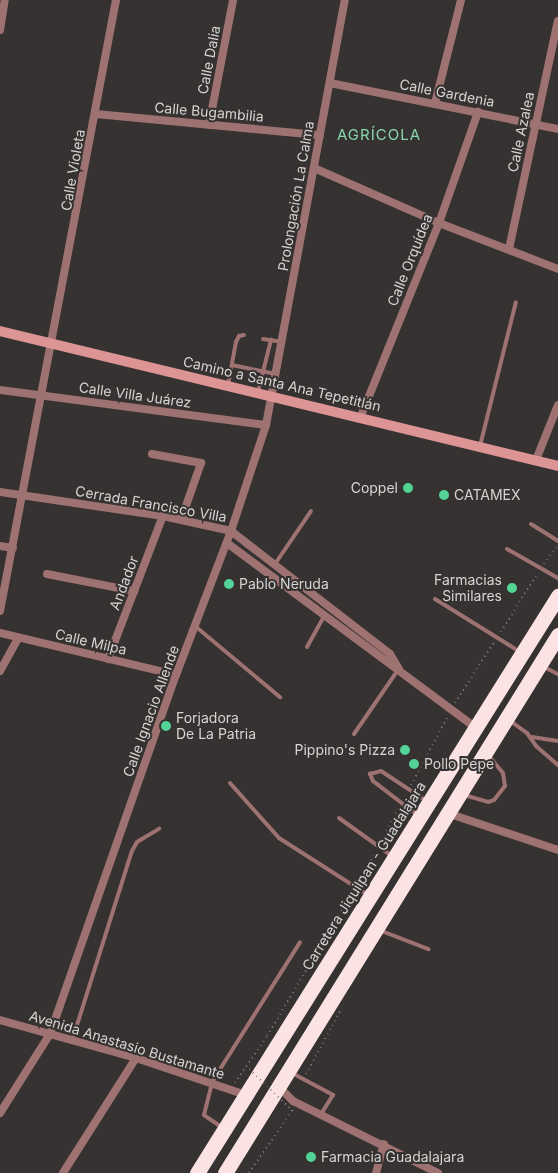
<!DOCTYPE html>
<html>
<head>
<meta charset="utf-8">
<style>
	body { margin:0 }
	#map { position:relative; width:558px; height:1173px; overflow:hidden; background:#363231; font-family:Inter,sans-serif }
	div>[style] { position:absolute }
	[style*='--x'] { left:calc(var(--x)*1px); top:calc(var(--y)*1px); width:calc(var(--w)*1px); rotate:calc(var(--a)*1deg) }
	.path>* { height:2px; margin-top:-1px; transform-origin:0; background:repeating-linear-gradient(90deg,#73706f 0 1px,transparent 0 5px) }
	.lane>* { height:4px; margin:-2px; padding:0 2px; transform-origin:2px; border-radius:2px; background:#9f7272 }
	.street>* { height:8px; margin:-4px; padding:0 4px; transform-origin:4px; border-radius:4px; background:#9f7272 }
	.secondary>* { height:10px; margin:-5px; padding:0 5px; transform-origin:5px; border-radius:5px; background:#dc9495 }
	.highway>* { height:15px; margin:-7.5px; padding:0 7.5px; transform-origin:7.5px; border-radius:7.5px; background:#fbe3e3 }
	.path-bridge>* { height:2px; margin-top:-1px; transform-origin:0; background:repeating-linear-gradient(90deg,#73706f 0 1px,transparent 0 5px) }
	.dots>* { width:14px; height:14px; translate:-50% -50%; box-sizing:border-box; border:2px solid #363231; border-radius:50% }
	span { translate:-50% -50%; white-space:nowrap; text-align:center; line-height:1.15; -webkit-text-stroke:4px #363231; paint-order:stroke }
	.street-label { font-size:14px; color:#d6d4d3 }
	.poi-label { font-size:14px; color:#d6d4d3 }
	.right { translate:-100% -50%; text-align:right }
	.left { translate:0 -50%; text-align:left }
	.neighbourhood-label { font-size:15px; color:#87d6ab; letter-spacing:1px }
</style>
</head>
<body>
<div id="map">
	<div class="path">
		<div style="--x:544;--y:564;--w:23;--a:-52"></div>
		<div style="--x:501;--y:632;--w:68;--a:-58.2"></div>
		<div style="--x:455;--y:703;--w:72;--a:-57.4"></div>
		<div style="--x:411;--y:785;--w:78;--a:-61.8"></div>
		<div style="--x:382;--y:840;--w:35;--a:-63"></div>
		<div style="--x:359;--y:882;--w:35;--a:-61"></div>
		<div style="--x:267;--y:1036;--w:168;--a:-59.2"></div>
		<div style="--x:306;--y:1074;--w:75;--a:-61.4"></div>
		<div style="--x:235;--y:1083;--w:57;--a:-55.8"></div>
		<div style="--x:249;--y:1173;--w:78;--a:-55.5"></div>
	</div>
	<div class="lane">
		<div style="--x:263;--y:339;--w:18;--a:9"></div>
		<div style="--x:232;--y:365;--w:45;--a:11.6"></div>
		<div style="--x:228;--y:385;--w:44;--a:-79.5"></div>
		<div style="--x:236;--y:342;--w:7;--a:-63"></div>
		<div style="--x:239;--y:336;--w:5;--a:-11"></div>
		<div style="--x:258;--y:392;--w:54;--a:-76"></div>
		<div style="--x:480;--y:446;--w:148;--a:-76"></div>
		<div style="--x:531;--y:524;--w:32;--a:32"></div>
		<div style="--x:507;--y:549;--w:59;--a:29.6"></div>
		<div style="--x:275;--y:564;--w:64;--a:-55.8"></div>
		<div style="--x:435;--y:599;--w:100;--a:31.9"></div>
		<div style="--x:195;--y:626;--w:111;--a:39.9"></div>
		<div style="--x:307;--y:647;--w:35;--a:-61"></div>
		<div style="--x:542;--y:666;--w:18;--a:27"></div>
		<div style="--x:509;--y:720;--w:22;--a:36"></div>
		<div style="--x:527;--y:733;--w:16;--a:55"></div>
		<div style="--x:536;--y:746;--w:29;--a:41"></div>
		<div style="--x:354;--y:734;--w:78;--a:-55.5"></div>
		<div style="--x:532;--y:737;--w:26;--a:9"></div>
		<div style="--x:230;--y:783;--w:74;--a:48.3"></div>
		<div style="--x:279;--y:838;--w:106;--a:32.6"></div>
		<div style="--x:464;--y:795;--w:25;--a:16"></div>
		<div style="--x:488;--y:802;--w:6;--a:-18"></div>
		<div style="--x:494;--y:800;--w:18;--a:-52"></div>
		<div style="--x:505;--y:786;--w:13;--a:-99"></div>
		<div style="--x:503;--y:773;--w:25;--a:-130"></div>
		<div style="--x:416;--y:814;--w:54;--a:-142.5"></div>
		<div style="--x:373;--y:781;--w:8;--a:-113"></div>
		<div style="--x:370;--y:774;--w:11;--a:-15"></div>
		<div style="--x:381;--y:771;--w:53;--a:33.4"></div>
		<div style="--x:339;--y:818;--w:65;--a:35.6"></div>
		<div style="--x:379;--y:930;--w:53;--a:21.2"></div>
		<div style="--x:72;--y:1041;--w:199;--a:-72.5"></div>
		<div style="--x:132;--y:851;--w:10;--a:-61"></div>
		<div style="--x:137;--y:842;--w:26;--a:-31"></div>
		<div style="--x:290;--y:1072;--w:49;--a:28.1"></div>
		<div style="--x:333;--y:1095;--w:22;--a:122"></div>
		<div style="--x:223;--y:1128;--w:23;--a:-146"></div>
		<div style="--x:204;--y:1115;--w:34;--a:-76"></div>
		<div style="--x:212;--y:1082;--w:165;--a:-57.8"></div>
	</div>
	<div class="street">
		<div style="--x:0;--y:30;--w:30;--a:-81"></div>
		<div style="--x:330;--y:83;--w:233;--a:11.4"></div>
		<div style="--x:435;--y:103;--w:106;--a:-75.8"></div>
		<div style="--x:96;--y:114;--w:225;--a:5.4"></div>
		<div style="--x:209;--y:125;--w:127;--a:-79.1"></div>
		<div style="--x:314;--y:168;--w:137;--a:23.7"></div>
		<div style="--x:439;--y:223;--w:128;--a:21.1"></div>
		<div style="--x:509;--y:249;--w:233;--a:-77.9"></div>
		<div style="--x:0;--y:390;--w:268;--a:7.5"></div>
		<div style="--x:361;--y:416;--w:208;--a:-68"></div>
		<div style="--x:439;--y:223;--w:118;--a:-70.6"></div>
		<div style="--x:152;--y:454;--w:50;--a:10.4"></div>
		<div style="--x:201;--y:463;--w:60;--a:109.3"></div>
		<div style="--x:536;--y:460;--w:59;--a:-68.2"></div>
		<div style="--x:0;--y:492;--w:165;--a:8.4"></div>
		<div style="--x:163;--y:516;--w:70;--a:12.4"></div>
		<div style="--x:231;--y:531;--w:201;--a:37.7"></div>
		<div style="--x:390;--y:654;--w:17;--a:59"></div>
		<div style="--x:227;--y:543;--w:310;--a:36.6"></div>
		<div style="--x:0;--y:546;--w:13;--a:9"></div>
		<div style="--x:47;--y:574;--w:89;--a:11.1"></div>
		<div style="--x:0;--y:611;--w:622;--a:-79.25"></div>
		<div style="--x:0;--y:633;--w:181;--a:13.4"></div>
		<div style="--x:108;--y:659;--w:153;--a:-69"></div>
		<div style="--x:0;--y:671;--w:38;--a:-61"></div>
		<div style="--x:447;--y:813;--w:117;--a:18.4"></div>
		<div style="--x:0;--y:1020;--w:141;--a:15.6"></div>
		<div style="--x:136;--y:1058;--w:116;--a:18.6"></div>
		<div style="--x:279;--y:1087;--w:20;--a:45"></div>
		<div style="--x:293;--y:1101;--w:162;--a:26.4"></div>
		<div style="--x:0;--y:1113;--w:93;--a:-57.7"></div>
		<div style="--x:50;--y:1034;--w:380;--a:-70.7"></div>
		<div style="--x:176;--y:675;--w:154;--a:-69.1"></div>
		<div style="--x:231;--y:531;--w:112;--a:-71.7"></div>
		<div style="--x:266;--y:425;--w:432;--a:-79.5"></div>
		<div style="--x:63;--y:1173;--w:136;--a:-57.6"></div>
		<div style="--x:376;--y:1173;--w:30;--a:-75"></div>
	</div>
	<div class="secondary">
		<div style="--x:0;--y:331;--w:574;--a:13.6"></div>
	</div>
	<div class="highway">
		<div style="--x:197;--y:1173;--w:681;--a:-57.97"></div>
		<div style="--x:225;--y:1173;--w:633;--a:-58.24"></div>
	</div>
	<div class="path-bridge">
		<div style="--x:249;--y:1069;--w:61;--a:43.7"></div>
	</div>
	<div class="dots">
		<div style="left:408px;top:488px;background:#54d396"></div>
		<div style="left:444px;top:495px;background:#54d396"></div>
		<div style="left:229px;top:584px;background:#54d396"></div>
		<div style="left:512px;top:588px;background:#54d396"></div>
		<div style="left:166px;top:726px;background:#54d396"></div>
		<div style="left:405px;top:750px;background:#54d396"></div>
		<div style="left:414px;top:764px;background:#54d396"></div>
		<div style="left:311px;top:1157px;background:#54d396"></div>
	</div>
	<div class="street-label">
		<span style="left:209px;top:60px;rotate:-79deg">Calle Dalia</span>
		<span style="left:447px;top:93px;rotate:11deg">Calle Gardenia</span>
		<span style="left:209px;top:112px;rotate:5deg">Calle Bugambilia</span>
		<span style="left:521px;top:132px;rotate:-78deg">Calle Azalea</span>
		<span style="left:73px;top:170px;rotate:-80deg">Calle Violeta</span>
		<span style="left:296px;top:196px;rotate:-80deg">Prolongación La Calma</span>
		<span style="left:410px;top:260px;rotate:-68deg">Calle Orquídea</span>
		<span style="left:282px;top:384px;rotate:13deg">Camino a Santa Ana Tepetitlán</span>
		<span style="left:135px;top:395px;rotate:8deg">Calle Villa Juárez</span>
		<span style="left:151px;top:504px;rotate:10deg">Cerrada Francisco Villa</span>
		<span style="left:124px;top:583px;rotate:-69deg">Andador</span>
		<span style="left:91px;top:642px;rotate:13deg">Calle Milpa</span>
		<span style="left:151px;top:711px;rotate:-70deg">Calle Ignacio Allende</span>
		<span style="left:364px;top:876px;rotate:-58deg">Carretera Jiquilpan - Guadalajara</span>
		<span style="left:127px;top:1045px;rotate:17deg">Avenida Anastasio Bustamante</span>
	</div>
	<div class="poi-label">
		<span class="right" style="left:398px;top:488px">Coppel</span>
		<span class="left" style="left:454px;top:495px">CATAMEX</span>
		<span class="right" style="left:502px;top:588px">Farmacias<br>Similares</span>
		<span class="left" style="left:239px;top:584px">Pablo Neruda</span>
		<span class="left" style="left:176px;top:726px">Forjadora<br>De La Patria</span>
		<span class="right" style="left:395px;top:750px">Pippino's Pizza</span>
		<span class="left" style="left:424px;top:764px">Pollo Pepe</span>
		<span class="left" style="left:321px;top:1157px">Farmacia Guadalajara</span>
	</div>
	<div class="neighbourhood-label">
		<span style="left:379px;top:135px">AGRÍCOLA</span>
	</div>
</div>
</body>
</html>
